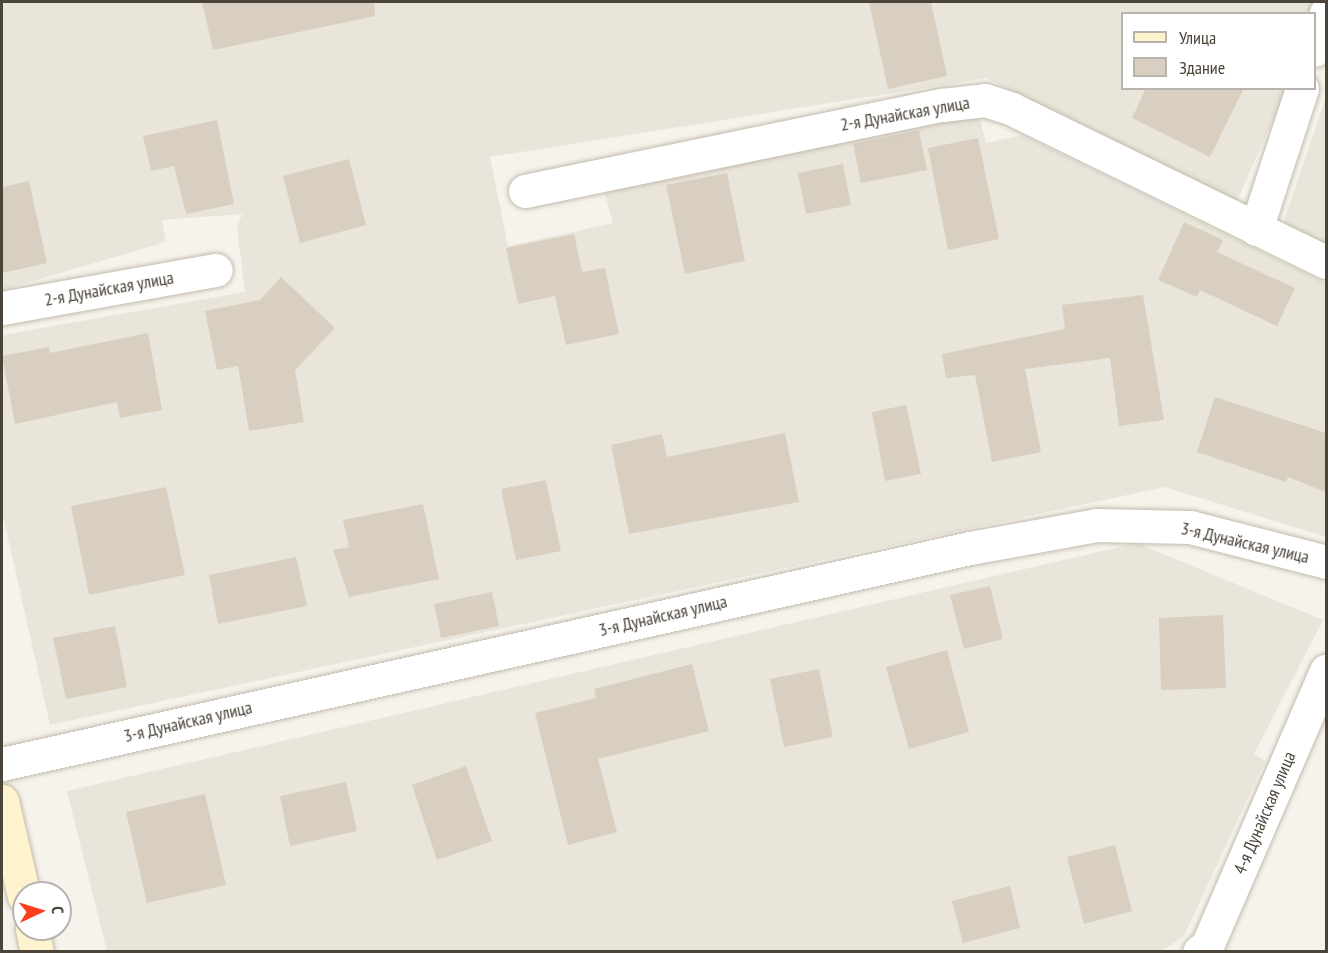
<!DOCTYPE html>
<html>
<head>
<meta charset="utf-8">
<style>
	body { margin:0 }
	#map { position:relative; width:1328px; height:953px; overflow:hidden; background:#f6f3ec; font-family:"PT Sans Narrow",sans-serif }
	div>[style] { position:absolute }
	[style*='--x'] { left:calc(var(--x)*1px); top:calc(var(--y)*1px); width:calc(var(--w)*1px); rotate:calc(var(--a)*1deg) }
	.residential>* { inset:0; background:#eae5da }
	.building>* { inset:0; background:#d8cfc1 }
	.roads { filter:drop-shadow(0 0 2px #c2bbae) drop-shadow(0 0 2px #c2bbae) }
	.street>* { height:33px; margin:-16.5px; padding:0 16.5px; transform-origin:16.5px; border-radius:16.5px; background:#fff }
	.secondary>* { height:33px; margin:-16.5px; padding:0 16.5px; transform-origin:16.5px; border-radius:16.5px; background:#fff3cd }
	span { translate:-50% -50%; white-space:nowrap; text-align:center; line-height:1.15; -webkit-text-stroke:4.5px #fff; paint-order:stroke }
	.street-label { font-size:18px; color:#4b4439 }
	.frame { position:absolute; inset:0; border:3px solid #4b4439; pointer-events:none }
	.legend { position:absolute; left:1121px; top:12px; width:195px; height:78px; box-sizing:border-box; background:#fff; border:2px solid #b7b4b0; margin:0; padding:8px 10px; list-style:none; font-size:18px; color:#4b4439 }
	.legend li { display:flex; align-items:center; gap:12px; height:30px }
	.legend b { width:30px; border:2px solid #b7b4b0 }
	.north { position:absolute; left:12px; top:881px; width:60px; height:60px; box-sizing:border-box; background:#fff; border:2px solid #b7b4b0; border-radius:50%; rotate:86deg; font-size:16px; font-weight:700; line-height:24px; text-align:center; color:#4b4439 }
	.north::after { content:''; display:block; margin:auto; width:21px; height:27px; background:#fc3f1d; clip-path:polygon(50% 0,100% 100%,50% 72%,0 100%) }
</style>
</head>
<body>
<div id="map">
	<div class="residential">
		<div style="clip-path:polygon(2px 2px,1319px 2px,1314px 14px,1122px 14px,1122px 88px,1287px 89px,1235px 205px,987px 78px,490px 157px,508px 246px,613px 223px,604px 191px,979px 115px,986px 143px,1022px 135px,1326px 283px,1326px 537px,1165px 487px,50px 725px,2px 511px,2px 335px,245px 292px,237px 228px,242px 214px,162px 220px,166px 242px,2px 290px)"></div>
		<div style="clip-path:polygon(1326px 97px,1326px 244px,1283px 224px)"></div>
		<div style="clip-path:polygon(1137px 543px,1323px 620px,1254px 754px,1265px 761px,1184px 936px,1162px 951px,107px 951px,67px 791px)"></div>
	</div>
	<div class="building">
		<div style="clip-path:polygon(202px 2px,374px 2px,375px 16px,213px 50px)"></div>
		<div style="clip-path:polygon(869px 2px,931px 2px,947px 76px,888px 89px)"></div>
		<div style="clip-path:polygon(1146px 88px,1244px 88px,1210px 157px,1132px 118px)"></div>
		<div style="clip-path:polygon(217px 120px,234px 204px,186px 214px,174px 166px,151px 171px,143px 136px)"></div>
		<div style="clip-path:polygon(919px 130px,927px 170px,861px 183px,853px 144px)"></div>
		<div style="clip-path:polygon(978px 138px,999px 239px,948px 250px,928px 148px)"></div>
		<div style="clip-path:polygon(349px 159px,366px 225px,300px 243px,283px 176px)"></div>
		<div style="clip-path:polygon(843px 164px,851px 205px,806px 214px,798px 173px)"></div>
		<div style="clip-path:polygon(727px 173px,745px 261px,685px 274px,666px 185px)"></div>
		<div style="clip-path:polygon(29px 181px,47px 263px,2px 273px,2px 187px)"></div>
		<div style="clip-path:polygon(1184px 222px,1223px 240px,1217px 252px,1295px 288px,1277px 326px,1200px 290px,1197px 297px,1158px 280px)"></div>
		<div style="clip-path:polygon(574px 234px,582px 272px,605px 268px,619px 334px,566px 345px,555px 296px,518px 304px,506px 248px)"></div>
		<div style="clip-path:polygon(281px 277px,335px 328px,295px 370px,304px 422px,249px 431px,238px 366px,217px 370px,205px 311px,260px 300px)"></div>
		<div style="clip-path:polygon(1143px 295px,1164px 420px,1119px 426px,1110px 358px,1025px 369px,1041px 452px,992px 462px,975px 375px,946px 378px,942px 354px,1065px 329px,1062px 305px)"></div>
		<div style="clip-path:polygon(148px 333px,162px 410px,120px 418px,117px 402px,15px 424px,2px 356px,49px 347px,50px 353px)"></div>
		<div style="clip-path:polygon(1215px 397px,1326px 433px,1326px 492px,1288px 477px,1286px 482px,1197px 452px)"></div>
		<div style="clip-path:polygon(906px 405px,921px 474px,885px 481px,872px 412px)"></div>
		<div style="clip-path:polygon(785px 433px,799px 502px,629px 534px,611px 445px,662px 434px,667px 457px)"></div>
		<div style="clip-path:polygon(546px 480px,561px 551px,516px 560px,501px 489px)"></div>
		<div style="clip-path:polygon(166px 487px,185px 575px,89px 595px,71px 506px)"></div>
		<div style="clip-path:polygon(423px 504px,439px 579px,349px 597px,333px 550px,349px 547px,343px 520px)"></div>
		<div style="clip-path:polygon(296px 557px,307px 606px,218px 624px,209px 575px)"></div>
		<div style="clip-path:polygon(990px 586px,1003px 639px,964px 649px,950px 595px)"></div>
		<div style="clip-path:polygon(492px 592px,499px 626px,441px 638px,434px 604px)"></div>
		<div style="clip-path:polygon(1223px 615px,1226px 688px,1161px 690px,1159px 618px)"></div>
		<div style="clip-path:polygon(115px 626px,127px 687px,66px 699px,53px 638px)"></div>
		<div style="clip-path:polygon(947px 650px,969px 732px,909px 749px,886px 667px)"></div>
		<div style="clip-path:polygon(692px 664px,709px 731px,598px 759px,617px 832px,568px 845px,535px 713px,596px 698px,594px 689px)"></div>
		<div style="clip-path:polygon(819px 669px,833px 737px,784px 747px,770px 679px)"></div>
		<div style="clip-path:polygon(466px 766px,492px 841px,437px 860px,412px 785px)"></div>
		<div style="clip-path:polygon(346px 782px,357px 831px,290px 846px,280px 796px)"></div>
		<div style="clip-path:polygon(205px 794px,226px 885px,147px 903px,126px 812px)"></div>
		<div style="clip-path:polygon(1115px 845px,1132px 911px,1084px 924px,1067px 857px)"></div>
		<div style="clip-path:polygon(1010px 886px,1020px 928px,963px 943px,952px 901px)"></div>
	</div>
	<div class="roads">
		<div class="street">
			<div style="--x:1314;--y:50;--w:39;--a:-72"></div>
			<div style="--x:525;--y:191;--w:426;--a:-11.7"></div>
			<div style="--x:942;--y:105;--w:43;--a:-6.6"></div>
			<div style="--x:985;--y:100;--w:28;--a:18"></div>
			<div style="--x:1012;--y:109;--w:349;--a:26"></div>
			<div style="--x:1256;--y:229;--w:148;--a:-71.9"></div>
			<div style="--x:2;--y:308;--w:217;--a:-10.1"></div>
			<div style="--x:2;--y:764;--w:992;--a:-12.58"></div>
			<div style="--x:970;--y:548;--w:129;--a:-10.3"></div>
			<div style="--x:1097;--y:525;--w:93;--a:1.2"></div>
			<div style="--x:1190;--y:527;--w:140;--a:14.4"></div>
			<div style="--x:1199;--y:952;--w:10;--a:-37"></div>
			<div style="--x:1207;--y:946;--w:300;--a:-66.6"></div>
		</div>
		<div class="secondary">
			<div style="--x:2;--y:801;--w:98;--a:77"></div>
			<div style="--x:32;--y:929;--w:24;--a:78"></div>
		</div>
	</div>
	<div class="street-label">
		<span style="left:905px;top:114px;rotate:-10deg">2-я Дунайская улица</span>
		<span style="left:109px;top:289px;rotate:-10deg">2-я Дунайская улица</span>
		<span style="left:1245px;top:543px;rotate:13deg">3-я Дунайская улица</span>
		<span style="left:663px;top:616px;rotate:-13deg">3-я Дунайская улица</span>
		<span style="left:188px;top:722px;rotate:-13deg">3-я Дунайская улица</span>
		<span style="left:1265px;top:813px;rotate:-67deg">4-я Дунайская улица</span>
	</div>
	<div class="frame"></div>
	<ul class="legend">
	<li><b style="height:8px;background:#fff3cd"></b>Улица</li>
	<li><b style="height:16px;background:#d8cfc1"></b>Здание</li>
	</ul>
	<div class="north">С</div>
</div>
</body>
</html>
